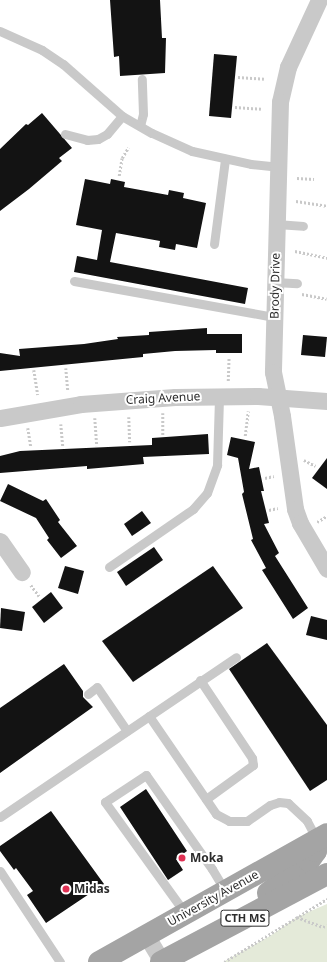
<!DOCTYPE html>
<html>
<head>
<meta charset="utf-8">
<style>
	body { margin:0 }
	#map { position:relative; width:327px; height:962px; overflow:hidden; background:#fff; font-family:"Noto Sans",sans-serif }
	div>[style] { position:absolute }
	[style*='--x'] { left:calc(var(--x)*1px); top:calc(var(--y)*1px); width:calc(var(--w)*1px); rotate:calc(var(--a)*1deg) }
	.green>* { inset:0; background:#e4ead9 }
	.building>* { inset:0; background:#131313 }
	.path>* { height:2.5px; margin-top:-1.25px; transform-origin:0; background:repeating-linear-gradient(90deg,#c9c9c9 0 2px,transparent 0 4px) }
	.lane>* { height:9px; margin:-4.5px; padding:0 4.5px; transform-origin:4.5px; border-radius:4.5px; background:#c9c9c9 }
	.street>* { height:17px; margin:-8.5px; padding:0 8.5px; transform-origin:8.5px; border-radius:8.5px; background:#c9c9c9 }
	.primary>* { height:22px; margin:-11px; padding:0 11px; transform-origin:11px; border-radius:11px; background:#a4a4a4 }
	.dots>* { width:11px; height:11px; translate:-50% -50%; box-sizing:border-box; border:2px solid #fff; border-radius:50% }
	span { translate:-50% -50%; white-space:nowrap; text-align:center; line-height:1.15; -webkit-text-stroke:4px #fff; paint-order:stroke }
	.shield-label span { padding:1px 3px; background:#fff; border:1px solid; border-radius:3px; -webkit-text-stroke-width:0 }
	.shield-label { font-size:11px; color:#2c2c2c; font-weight:700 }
	.street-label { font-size:12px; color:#2c2c2c }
	.poi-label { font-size:12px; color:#2c2c2c; font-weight:700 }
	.left { translate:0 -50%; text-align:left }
</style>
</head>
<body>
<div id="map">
	<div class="green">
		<div style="clip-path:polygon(327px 904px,327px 962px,223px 962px,270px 936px,297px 917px)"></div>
	</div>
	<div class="building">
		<div style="clip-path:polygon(110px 0,160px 0,162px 38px,166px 38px,165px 73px,120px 76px,119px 56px,114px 57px)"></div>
		<div style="clip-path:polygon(214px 54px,237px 56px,231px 118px,209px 116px)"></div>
		<div style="clip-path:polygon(42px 113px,72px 148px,59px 158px,62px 161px,29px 189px,0 211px,0 149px,26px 124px,28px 125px)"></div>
		<div style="clip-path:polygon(85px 179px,110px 184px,111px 179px,125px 182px,124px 187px,168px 195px,169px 190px,184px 193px,183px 198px,206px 203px,197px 248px,176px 244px,175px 250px,159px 247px,160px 241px,116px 233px,110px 262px,248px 288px,245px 304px,74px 272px,77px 256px,97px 260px,102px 230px,76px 225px)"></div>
		<div style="clip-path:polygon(207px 328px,207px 334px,242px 334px,242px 353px,216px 353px,216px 350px,175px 351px,143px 354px,143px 357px,0 371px,0 353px,20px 356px,19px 349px,84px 344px,118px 339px,117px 337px,149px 335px,149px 332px)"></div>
		<div style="clip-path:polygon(303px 335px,327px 337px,325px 357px,301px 355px)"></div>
		<div style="clip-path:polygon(208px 434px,209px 454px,143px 457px,144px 464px,110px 467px,87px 469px,87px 466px,0 473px,0 456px,20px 451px,152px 445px,152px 438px)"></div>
		<div style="clip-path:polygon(231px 437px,255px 442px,249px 469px,259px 467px,264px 491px,261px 491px,269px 523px,264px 524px,279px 553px,275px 556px,308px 608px,293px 619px,262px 570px,266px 568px,251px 540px,253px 539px,242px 494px,244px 492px,238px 458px,227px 455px)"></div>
		<div style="clip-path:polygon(327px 458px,327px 489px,312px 478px)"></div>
		<div style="clip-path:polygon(8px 484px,43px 501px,46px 499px,60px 520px,58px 522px,77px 546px,61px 558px,47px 540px,49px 538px,36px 518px,0 501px)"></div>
		<div style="clip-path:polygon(142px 511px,151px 523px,132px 536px,124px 524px)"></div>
		<div style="clip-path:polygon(154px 547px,163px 560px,126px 586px,117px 572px)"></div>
		<div style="clip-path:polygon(65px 566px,84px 571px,78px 594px,58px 588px)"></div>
		<div style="clip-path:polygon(213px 566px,243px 608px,133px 682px,102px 641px)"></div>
		<div style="clip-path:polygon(51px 592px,63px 608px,44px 623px,32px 607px)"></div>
		<div style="clip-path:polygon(1px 608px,25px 612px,22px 631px,0 628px)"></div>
		<div style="clip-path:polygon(311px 616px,327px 620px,327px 640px,306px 635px)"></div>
		<div style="clip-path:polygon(267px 643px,327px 725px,327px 780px,310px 791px,229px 669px)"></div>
		<div style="clip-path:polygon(64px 664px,83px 691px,83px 697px,93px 707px,0 773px,0 708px)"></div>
		<div style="clip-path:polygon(146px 789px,187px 851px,176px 859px,183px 870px,168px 880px,120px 807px)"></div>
		<div style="clip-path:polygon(51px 811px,104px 884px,46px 923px,27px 895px,33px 891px,16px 868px,14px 870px,0 851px,0 846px)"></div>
	</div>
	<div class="path">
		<div style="--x:238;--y:77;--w:26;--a:4"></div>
		<div style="--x:235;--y:107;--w:26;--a:4"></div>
		<div style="--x:119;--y:176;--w:18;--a:-81"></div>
		<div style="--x:122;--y:158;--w:12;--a:-59"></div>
		<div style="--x:297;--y:178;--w:17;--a:3"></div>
		<div style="--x:296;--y:201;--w:31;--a:9"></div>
		<div style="--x:295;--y:251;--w:33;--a:12"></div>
		<div style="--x:302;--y:294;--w:25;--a:11"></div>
		<div style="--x:66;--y:368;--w:22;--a:85"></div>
		<div style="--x:34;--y:370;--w:25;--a:81"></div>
		<div style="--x:228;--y:381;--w:23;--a:-88"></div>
		<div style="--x:163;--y:413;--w:22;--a:90"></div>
		<div style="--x:129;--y:417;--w:25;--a:88"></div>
		<div style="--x:95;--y:418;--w:28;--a:86"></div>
		<div style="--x:61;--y:424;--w:22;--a:85"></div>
		<div style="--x:28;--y:428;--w:19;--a:81"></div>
		<div style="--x:245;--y:436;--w:25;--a:-83"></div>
		<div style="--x:304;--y:460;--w:13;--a:27"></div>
		<div style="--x:265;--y:478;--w:9;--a:-13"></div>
		<div style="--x:269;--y:510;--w:9;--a:-13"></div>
		<div style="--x:317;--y:522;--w:12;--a:-31"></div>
		<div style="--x:31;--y:585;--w:14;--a:54"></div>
		<div style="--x:297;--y:917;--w:28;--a:21"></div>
		<div style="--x:323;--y:927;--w:4;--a:-27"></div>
		<div style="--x:224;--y:962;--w:121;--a:-31.5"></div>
	</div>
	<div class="lane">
		<div style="--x:0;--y:31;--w:46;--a:24.3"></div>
		<div style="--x:42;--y:50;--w:25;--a:34"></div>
		<div style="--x:63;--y:64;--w:79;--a:41.4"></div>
		<div style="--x:122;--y:116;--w:34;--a:30"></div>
		<div style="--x:152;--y:133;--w:44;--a:24.2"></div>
		<div style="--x:192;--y:151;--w:60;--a:12.4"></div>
		<div style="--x:251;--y:164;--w:27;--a:6"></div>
		<div style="--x:140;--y:126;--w:12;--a:-76"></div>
		<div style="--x:143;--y:114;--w:35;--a:-92"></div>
		<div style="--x:65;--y:134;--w:23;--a:15"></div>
		<div style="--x:87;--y:140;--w:11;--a:-5"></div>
		<div style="--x:98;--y:139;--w:10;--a:-29"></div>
		<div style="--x:107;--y:134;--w:23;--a:-50"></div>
		<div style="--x:276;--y:224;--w:27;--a:4"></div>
		<div style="--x:214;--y:244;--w:86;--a:-82.6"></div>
		<div style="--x:74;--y:281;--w:203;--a:10.2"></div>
		<div style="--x:275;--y:282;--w:22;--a:3"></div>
		<div style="--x:109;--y:567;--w:102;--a:-34.6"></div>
		<div style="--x:193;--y:509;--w:21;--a:-49"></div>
		<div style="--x:207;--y:493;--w:30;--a:-70"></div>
		<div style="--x:217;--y:465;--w:69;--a:-88.3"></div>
		<div style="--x:200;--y:680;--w:94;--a:56.3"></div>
		<div style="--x:252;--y:758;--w:7;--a:82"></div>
		<div style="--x:253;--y:765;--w:58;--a:144.1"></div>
		<div style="--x:88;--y:694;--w:11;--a:-38"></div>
		<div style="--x:97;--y:687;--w:53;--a:55.7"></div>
		<div style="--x:149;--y:716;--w:119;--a:55.6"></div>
		<div style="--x:216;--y:814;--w:15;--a:28"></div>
		<div style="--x:229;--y:821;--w:18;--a:0"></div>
		<div style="--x:247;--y:821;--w:28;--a:-35"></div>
		<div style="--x:270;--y:805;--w:9;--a:-18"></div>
		<div style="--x:279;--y:802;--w:9;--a:6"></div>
		<div style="--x:288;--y:803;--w:26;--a:43"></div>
		<div style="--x:307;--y:821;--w:21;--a:62"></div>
		<div style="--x:0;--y:817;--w:285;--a:-34.1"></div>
		<div style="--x:0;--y:871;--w:109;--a:56.6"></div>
		<div style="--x:185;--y:913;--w:137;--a:-125.8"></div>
		<div style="--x:105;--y:802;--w:49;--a:-33.4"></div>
		<div style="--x:146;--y:775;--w:115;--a:54.9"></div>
		<div style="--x:212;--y:869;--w:26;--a:59"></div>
	</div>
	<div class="street">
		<div style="--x:319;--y:0;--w:74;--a:114.8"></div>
		<div style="--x:288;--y:67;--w:36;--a:103"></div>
		<div style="--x:280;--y:102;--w:270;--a:91.5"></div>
		<div style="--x:273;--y:372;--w:45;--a:78.4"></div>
		<div style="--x:282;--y:416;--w:94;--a:82"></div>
		<div style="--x:295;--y:509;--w:15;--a:70"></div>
		<div style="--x:300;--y:523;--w:53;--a:59.6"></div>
		<div style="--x:0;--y:418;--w:82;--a:-9.8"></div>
		<div style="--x:81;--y:404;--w:94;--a:-4.3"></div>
		<div style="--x:175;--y:397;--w:83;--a:-0.7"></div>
		<div style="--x:258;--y:396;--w:69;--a:4.1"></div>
		<div style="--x:0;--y:541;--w:38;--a:55"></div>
		<div style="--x:146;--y:935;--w:31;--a:59"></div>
	</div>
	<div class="primary">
		<div style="--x:268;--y:893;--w:52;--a:-38"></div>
		<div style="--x:309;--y:861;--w:12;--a:-55"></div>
		<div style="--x:316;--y:851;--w:11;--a:-85"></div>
		<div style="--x:99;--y:962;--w:261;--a:-29.3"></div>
		<div style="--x:161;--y:962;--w:188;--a:-27.9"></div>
	</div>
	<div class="dots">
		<div style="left:182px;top:858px;background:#e03154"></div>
		<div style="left:66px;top:889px;background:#e03154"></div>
	</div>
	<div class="shield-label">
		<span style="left:245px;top:918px">CTH MS</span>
	</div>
	<div class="street-label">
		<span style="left:275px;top:286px;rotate:-89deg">Brody Drive</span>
		<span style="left:163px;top:398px;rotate:-3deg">Craig Avenue</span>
		<span style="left:213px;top:898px;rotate:-29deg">University Avenue</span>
	</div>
	<div class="poi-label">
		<span class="left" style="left:190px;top:858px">Moka</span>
		<span class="left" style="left:74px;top:889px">Midas</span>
	</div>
</div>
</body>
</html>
